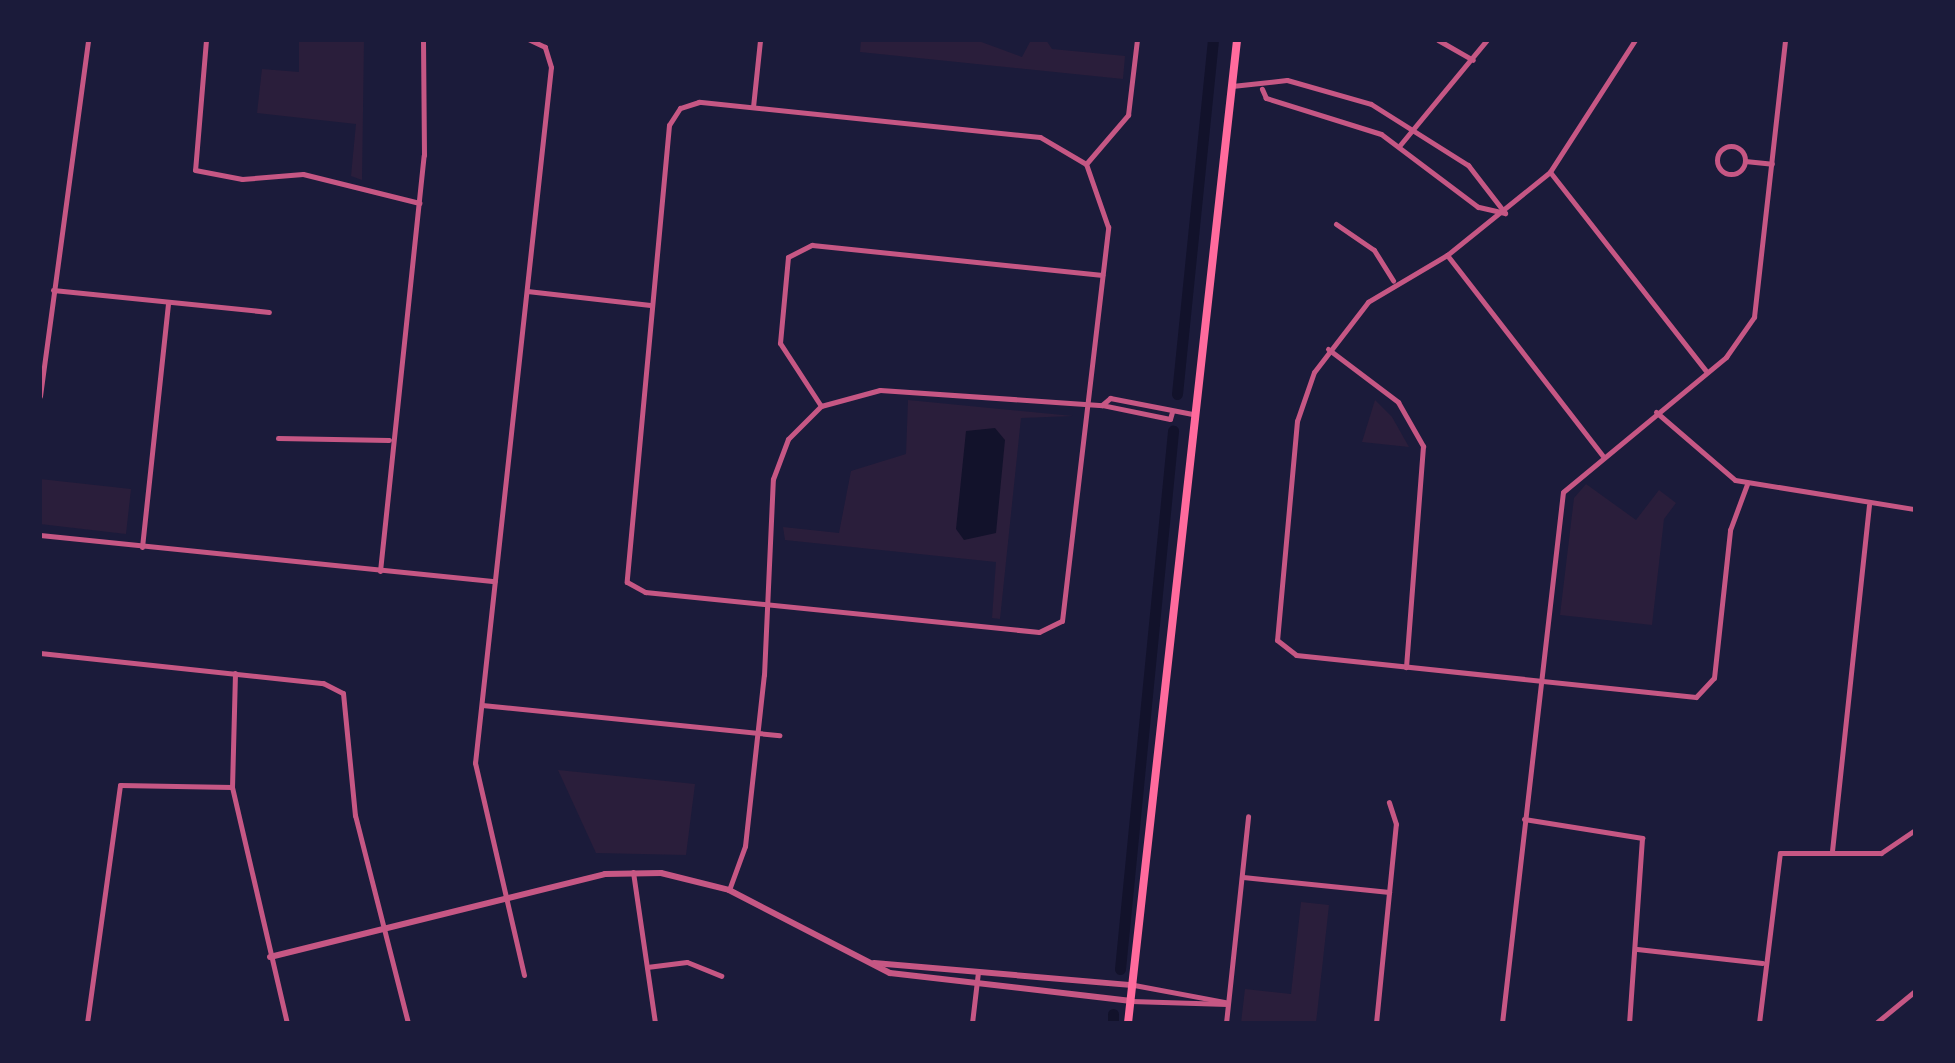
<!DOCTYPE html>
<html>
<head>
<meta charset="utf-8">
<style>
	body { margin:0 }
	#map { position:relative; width:1955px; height:1063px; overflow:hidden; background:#1b1b3a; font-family:Overpass,sans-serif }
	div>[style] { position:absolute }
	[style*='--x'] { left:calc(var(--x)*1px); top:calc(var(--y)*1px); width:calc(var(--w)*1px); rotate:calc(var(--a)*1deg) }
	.green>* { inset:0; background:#2a1e3b }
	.water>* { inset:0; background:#12122b }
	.canal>* { height:11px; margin:-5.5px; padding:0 5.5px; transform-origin:5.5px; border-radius:5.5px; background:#12122b }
	.minor>* { height:5px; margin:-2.5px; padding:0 2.5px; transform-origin:2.5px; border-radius:2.5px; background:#c65784 }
	.minor>.ring { margin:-2.5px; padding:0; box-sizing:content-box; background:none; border:5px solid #c65784; border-radius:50% }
	.tertiary>* { height:6px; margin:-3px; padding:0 3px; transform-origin:3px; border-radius:3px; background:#c65784 }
	.secondary>* { height:8px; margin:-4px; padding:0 4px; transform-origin:4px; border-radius:4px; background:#ff6b9d }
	span { translate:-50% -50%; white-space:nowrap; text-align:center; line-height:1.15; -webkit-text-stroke:8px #1b1b3a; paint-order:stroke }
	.frame { position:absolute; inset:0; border:42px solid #1b1b3a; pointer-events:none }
</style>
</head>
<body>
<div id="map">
	<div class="green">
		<div style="clip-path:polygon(299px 40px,364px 40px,362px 180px,351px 176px,356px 124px,257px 113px,262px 69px,299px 72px)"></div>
		<div style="clip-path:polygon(861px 40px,976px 40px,1022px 57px,1031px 40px,1046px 40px,1052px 49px,1125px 56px,1123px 79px,860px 52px)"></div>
		<div style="clip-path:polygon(908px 400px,1073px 416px,1021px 418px,1000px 619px,992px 618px,996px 562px,785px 540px,783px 527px,839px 533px,851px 471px,906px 454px)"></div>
		<div style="clip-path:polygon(1375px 400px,1392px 417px,1409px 447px,1362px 442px)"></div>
		<div style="clip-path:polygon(40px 479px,131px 489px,126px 534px,40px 524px)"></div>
		<div style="clip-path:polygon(1586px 484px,1636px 520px,1659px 490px,1676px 503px,1664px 519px,1652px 625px,1560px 615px,1574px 498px)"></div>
		<div style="clip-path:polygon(558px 770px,695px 784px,686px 855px,596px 853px)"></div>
		<div style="clip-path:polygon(1301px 902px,1329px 905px,1316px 1023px,1241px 1023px,1245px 989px,1291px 994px)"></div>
	</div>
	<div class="water">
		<div style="clip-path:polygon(995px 428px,1005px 440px,996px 533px,964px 540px,956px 529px,966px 431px)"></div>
	</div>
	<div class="canal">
		<div style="--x:1177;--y:394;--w:356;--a:-84.2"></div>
		<div style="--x:1120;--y:969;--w:541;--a:-84.37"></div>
		<div style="--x:1113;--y:1023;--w:9;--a:-90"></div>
	</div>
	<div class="minor">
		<div style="--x:206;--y:40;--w:130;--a:94.8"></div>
		<div style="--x:195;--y:170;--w:48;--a:10.8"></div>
		<div style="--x:242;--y:179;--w:61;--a:-4.7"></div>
		<div style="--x:303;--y:174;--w:120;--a:14"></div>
		<div style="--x:1438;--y:40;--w:40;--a:29.7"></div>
		<div style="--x:1635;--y:40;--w:157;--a:122.8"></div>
		<div style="--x:1550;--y:172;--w:132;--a:141.1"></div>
		<div style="--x:1447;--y:255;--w:92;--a:149.3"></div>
		<div style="--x:1368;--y:302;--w:88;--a:127.6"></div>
		<div style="--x:1314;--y:372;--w:52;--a:109.1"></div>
		<div style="--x:1297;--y:421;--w:220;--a:95.2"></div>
		<div style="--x:1277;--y:640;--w:24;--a:38"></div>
		<div style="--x:1296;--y:655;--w:402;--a:6"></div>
		<div style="--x:1696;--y:697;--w:26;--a:-47"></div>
		<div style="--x:1714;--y:678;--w:149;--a:-83.8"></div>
		<div style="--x:1730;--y:530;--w:49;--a:-69.7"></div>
		<div style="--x:1232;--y:86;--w:55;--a:-6.2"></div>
		<div style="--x:1287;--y:80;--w:87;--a:15.9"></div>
		<div style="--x:1371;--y:104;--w:115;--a:32.2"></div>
		<div style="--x:1468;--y:165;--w:61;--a:52.4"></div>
		<div style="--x:1505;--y:213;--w:28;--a:-167"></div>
		<div style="--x:1478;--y:207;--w:121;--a:-143"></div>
		<div style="--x:1381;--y:134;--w:121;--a:-162.6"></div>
		<div style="--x:1266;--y:98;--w:10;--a:-114"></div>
		<div style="--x:753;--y:107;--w:67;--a:-84"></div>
		<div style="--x:1400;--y:145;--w:136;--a:-50.4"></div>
		<div class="ring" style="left:1717px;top:146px;width:23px;height:23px"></div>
		<div style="--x:1745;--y:161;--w:27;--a:6"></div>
		<div style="--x:1086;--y:164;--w:53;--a:-149.6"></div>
		<div style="--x:1040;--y:137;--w:343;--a:-174.1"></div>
		<div style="--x:699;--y:102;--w:20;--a:162"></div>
		<div style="--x:680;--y:108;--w:20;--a:123"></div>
		<div style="--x:669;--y:125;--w:459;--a:95.3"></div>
		<div style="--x:627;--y:582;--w:21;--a:29"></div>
		<div style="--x:645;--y:592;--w:396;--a:5.8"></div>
		<div style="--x:1039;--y:632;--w:25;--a:-26"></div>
		<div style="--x:1062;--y:621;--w:397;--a:-83.3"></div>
		<div style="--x:1108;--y:227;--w:67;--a:-109.2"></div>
		<div style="--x:1086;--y:164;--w:65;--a:-49.4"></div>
		<div style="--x:1128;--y:115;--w:76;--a:-83.2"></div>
		<div style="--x:1550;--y:172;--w:254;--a:51.9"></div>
		<div style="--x:1336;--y:224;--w:46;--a:34.4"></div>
		<div style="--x:1374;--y:250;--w:36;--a:58"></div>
		<div style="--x:1447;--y:255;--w:254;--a:52.2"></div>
		<div style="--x:53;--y:290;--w:217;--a:5.8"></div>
		<div style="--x:527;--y:291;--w:124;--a:6.5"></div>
		<div style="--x:1328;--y:349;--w:88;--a:37.1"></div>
		<div style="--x:1398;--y:402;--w:51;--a:60.4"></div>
		<div style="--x:1423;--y:446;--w:222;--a:94.4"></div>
		<div style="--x:40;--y:396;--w:359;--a:-82.3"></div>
		<div style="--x:821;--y:406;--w:61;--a:-15.2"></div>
		<div style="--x:880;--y:390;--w:223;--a:3.9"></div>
		<div style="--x:1172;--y:412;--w:7;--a:106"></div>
		<div style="--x:1170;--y:419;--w:69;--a:-168.4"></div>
		<div style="--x:1102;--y:405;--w:11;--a:-41"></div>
		<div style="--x:1110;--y:398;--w:84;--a:11"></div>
		<div style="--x:1656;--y:412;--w:104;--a:40.7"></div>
		<div style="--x:1735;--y:480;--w:182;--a:9.2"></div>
		<div style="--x:278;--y:438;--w:111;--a:1"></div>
		<div style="--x:40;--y:535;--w:457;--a:5.8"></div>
		<div style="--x:142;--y:547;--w:245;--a:-83.9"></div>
		<div style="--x:380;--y:571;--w:418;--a:-84"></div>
		<div style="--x:424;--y:155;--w:115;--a:-90.5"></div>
		<div style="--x:40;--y:653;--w:285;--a:6.1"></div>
		<div style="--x:323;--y:683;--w:22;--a:27"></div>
		<div style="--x:343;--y:693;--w:123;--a:84.4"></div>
		<div style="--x:355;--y:815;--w:215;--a:75.7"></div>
		<div style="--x:235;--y:673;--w:114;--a:91.5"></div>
		<div style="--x:232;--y:787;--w:242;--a:76.9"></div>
		<div style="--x:482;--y:705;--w:299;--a:5.8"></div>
		<div style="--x:1524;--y:819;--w:120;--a:9.1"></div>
		<div style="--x:1642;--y:838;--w:185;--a:94"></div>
		<div style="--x:1832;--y:851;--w:348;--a:-83.9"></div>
		<div style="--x:633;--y:872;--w:153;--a:81.7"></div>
		<div style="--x:1243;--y:877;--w:147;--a:5.9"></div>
		<div style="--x:729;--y:890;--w:47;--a:-70"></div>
		<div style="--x:745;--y:846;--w:172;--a:-83.7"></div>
		<div style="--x:764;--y:675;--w:196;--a:-87.4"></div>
		<div style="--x:773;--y:479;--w:43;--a:-69.4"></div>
		<div style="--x:788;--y:439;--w:47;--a:-45"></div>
		<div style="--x:821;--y:406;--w:75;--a:-123.1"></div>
		<div style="--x:780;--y:343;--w:86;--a:-84.7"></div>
		<div style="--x:788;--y:257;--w:27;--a:-27"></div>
		<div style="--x:812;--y:245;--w:292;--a:5.9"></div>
		<div style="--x:1637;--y:949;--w:126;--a:6.4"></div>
		<div style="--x:647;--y:967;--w:40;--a:-7.1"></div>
		<div style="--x:687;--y:962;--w:37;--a:22"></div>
		<div style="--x:524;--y:975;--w:218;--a:-103"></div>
		<div style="--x:475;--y:763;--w:700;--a:-83.77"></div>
		<div style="--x:551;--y:67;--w:21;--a:-107"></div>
		<div style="--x:545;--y:47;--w:17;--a:-155"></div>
		<div style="--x:1134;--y:985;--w:93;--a:10.6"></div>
		<div style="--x:1131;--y:1001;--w:96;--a:1.8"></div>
		<div style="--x:87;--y:1023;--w:240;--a:-82.1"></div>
		<div style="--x:120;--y:785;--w:112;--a:1"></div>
		<div style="--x:972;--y:1023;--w:51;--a:-83.3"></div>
		<div style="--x:1226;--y:1023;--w:208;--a:-83.9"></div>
		<div style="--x:1376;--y:1023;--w:200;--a:-84.3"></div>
		<div style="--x:1396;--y:824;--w:23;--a:-108"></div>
		<div style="--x:1502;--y:1023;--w:534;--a:-83.45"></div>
		<div style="--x:1563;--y:492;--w:212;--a:-39.6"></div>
		<div style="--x:1726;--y:357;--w:49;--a:-55"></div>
		<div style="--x:1754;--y:317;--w:279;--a:-83.6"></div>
		<div style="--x:1759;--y:1023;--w:171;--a:-83"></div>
		<div style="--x:1780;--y:853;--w:101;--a:0"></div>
		<div style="--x:1881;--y:853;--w:41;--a:-34.1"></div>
		<div style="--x:1876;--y:1023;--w:50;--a:-39.4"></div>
	</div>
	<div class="tertiary">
		<div style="--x:270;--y:957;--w:345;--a:-13.9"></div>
		<div style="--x:605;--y:874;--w:56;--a:-1"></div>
		<div style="--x:661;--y:873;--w:70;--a:14"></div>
		<div style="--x:729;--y:890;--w:181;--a:27.3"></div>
		<div style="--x:890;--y:973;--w:243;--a:6.6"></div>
		<div style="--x:874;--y:963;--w:259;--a:4.9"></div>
	</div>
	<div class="secondary">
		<div style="--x:1128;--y:1023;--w:989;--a:-83.67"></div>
	</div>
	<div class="frame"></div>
</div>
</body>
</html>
